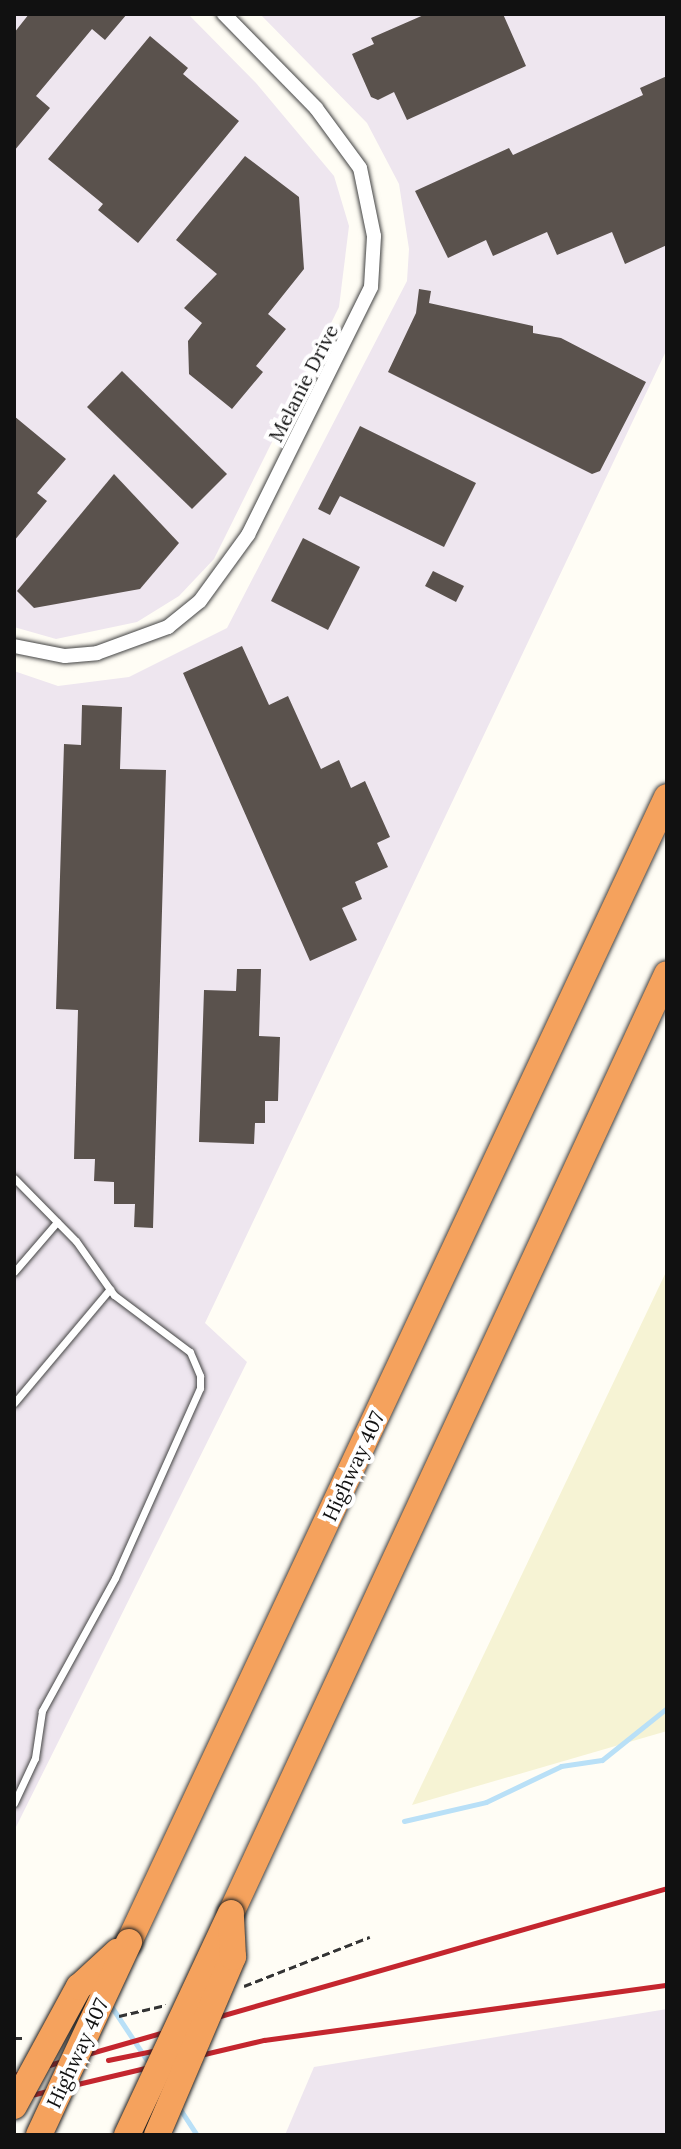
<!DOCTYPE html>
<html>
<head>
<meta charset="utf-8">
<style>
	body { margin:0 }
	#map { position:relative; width:681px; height:2149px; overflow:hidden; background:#fffdf5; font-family:Lora,serif }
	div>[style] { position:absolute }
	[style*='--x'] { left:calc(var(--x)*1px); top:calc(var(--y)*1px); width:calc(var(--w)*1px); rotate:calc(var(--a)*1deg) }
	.industrial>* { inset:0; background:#eee6ef }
	.farmland>* { inset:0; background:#f6f3d4 }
	.stream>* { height:5px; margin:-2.5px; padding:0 2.5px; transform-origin:2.5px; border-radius:2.5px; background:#b9e0f7 }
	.building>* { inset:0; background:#5a524d }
	.path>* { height:3px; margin-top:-1.5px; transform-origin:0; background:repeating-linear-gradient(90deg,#333 0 8px,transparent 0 12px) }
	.roads { filter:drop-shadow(0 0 2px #444) drop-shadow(0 0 2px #444) }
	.lane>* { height:7px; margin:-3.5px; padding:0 3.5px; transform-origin:3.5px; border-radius:3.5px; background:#fff }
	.street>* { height:14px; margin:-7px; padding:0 7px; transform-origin:7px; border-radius:7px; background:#fff }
	.highway>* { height:26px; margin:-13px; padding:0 13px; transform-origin:13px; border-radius:13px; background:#f5a25d }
	.rail>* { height:5px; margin:-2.5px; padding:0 2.5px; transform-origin:2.5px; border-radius:2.5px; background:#c4262e }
	.bridges { filter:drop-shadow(0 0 2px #222) drop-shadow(0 0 2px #222) }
	.highway-bridge>* { height:26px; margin:-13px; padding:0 13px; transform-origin:13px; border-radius:13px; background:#f5a25d }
	span { translate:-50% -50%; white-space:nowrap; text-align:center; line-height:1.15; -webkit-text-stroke:8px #fff; paint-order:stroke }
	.street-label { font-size:20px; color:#111 }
	.frame { position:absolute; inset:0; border:16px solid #111; pointer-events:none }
</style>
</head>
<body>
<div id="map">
	<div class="industrial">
		<div style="clip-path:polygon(14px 14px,188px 14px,256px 83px,334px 176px,349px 226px,339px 307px,214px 559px,179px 596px,137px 622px,56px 639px,14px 627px)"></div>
		<div style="clip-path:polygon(260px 14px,667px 14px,667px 349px,205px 1323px,247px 1362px,14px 1831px,14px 671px,58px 686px,129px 677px,227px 628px,407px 281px,409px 249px,399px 184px,367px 123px)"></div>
		<div style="clip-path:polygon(667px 2009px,667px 2135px,285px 2135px,314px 2067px)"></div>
	</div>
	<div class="farmland">
		<div style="clip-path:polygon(667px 1270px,667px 1731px,412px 1805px)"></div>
	</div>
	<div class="stream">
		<div style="--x:404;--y:1821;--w:84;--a:-13"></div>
		<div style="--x:486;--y:1802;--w:83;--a:-25.6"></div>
		<div style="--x:561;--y:1766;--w:41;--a:-8.3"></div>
		<div style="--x:602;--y:1760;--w:83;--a:-38.7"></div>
		<div style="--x:109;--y:2003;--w:74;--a:56.5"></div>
		<div style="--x:178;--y:2106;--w:35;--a:57"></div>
	</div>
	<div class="building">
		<div style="clip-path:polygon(29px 14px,127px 14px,105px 40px,92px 29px,36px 96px,50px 108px,14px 151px,14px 33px)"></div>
		<div style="clip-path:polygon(426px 14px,503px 14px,526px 66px,407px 120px,394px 92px,378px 100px,371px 97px,352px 54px,374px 44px,371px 38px)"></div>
		<div style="clip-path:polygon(150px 36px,188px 68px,183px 74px,239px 121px,138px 243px,98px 210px,103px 204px,48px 159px)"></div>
		<div style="clip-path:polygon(667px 76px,667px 245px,625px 264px,612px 232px,557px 255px,547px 232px,493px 256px,486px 240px,448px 258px,415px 191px,509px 148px,513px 155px,643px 95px,640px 88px)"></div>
		<div style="clip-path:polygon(245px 156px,299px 197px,304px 269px,268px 314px,286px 329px,256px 366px,263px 372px,232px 409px,189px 374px,188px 341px,202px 323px,184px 308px,217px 274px,176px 240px)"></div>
		<div style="clip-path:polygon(419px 289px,431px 291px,429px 303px,533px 326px,533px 333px,561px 338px,646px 382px,600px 471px,592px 474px,388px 372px,416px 313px)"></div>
		<div style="clip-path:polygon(122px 371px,227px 474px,192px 509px,87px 407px)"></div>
		<div style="clip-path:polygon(14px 416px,66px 459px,37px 493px,47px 501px,14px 541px)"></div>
		<div style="clip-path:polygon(360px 426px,476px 483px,444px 547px,340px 496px,330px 515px,318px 509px)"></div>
		<div style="clip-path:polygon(114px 474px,179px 543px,140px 589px,34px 608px,17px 591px)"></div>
		<div style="clip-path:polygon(303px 538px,360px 567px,328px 630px,271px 601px)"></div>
		<div style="clip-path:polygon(433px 571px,464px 586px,456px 602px,425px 586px)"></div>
		<div style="clip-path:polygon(242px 646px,269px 705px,288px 696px,321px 769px,339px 760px,351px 788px,365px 781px,390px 837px,377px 843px,388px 867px,355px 882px,362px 899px,342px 908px,357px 940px,310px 961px,183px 673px)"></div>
		<div style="clip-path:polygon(82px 705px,122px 707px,120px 769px,166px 770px,153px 1228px,134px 1227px,135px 1204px,114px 1204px,114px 1182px,94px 1181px,95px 1159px,74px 1159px,78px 1010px,56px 1009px,64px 744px,81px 745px)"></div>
		<div style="clip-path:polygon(237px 969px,261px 969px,259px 1036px,280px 1037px,278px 1101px,265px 1101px,265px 1123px,255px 1123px,254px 1144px,199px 1142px,204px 990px,236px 991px)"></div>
	</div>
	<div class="path">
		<div style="--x:244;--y:1986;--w:135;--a:-21.3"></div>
		<div style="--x:119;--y:2016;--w:48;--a:-13.2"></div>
		<div style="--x:14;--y:2038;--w:12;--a:0"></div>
	</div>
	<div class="roads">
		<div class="lane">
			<div style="--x:14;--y:1178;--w:88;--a:45.5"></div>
			<div style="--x:76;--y:1241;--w:66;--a:54.9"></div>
			<div style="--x:114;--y:1295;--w:95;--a:36.9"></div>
			<div style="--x:190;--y:1352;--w:26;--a:67"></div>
			<div style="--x:200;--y:1376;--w:12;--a:90"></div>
			<div style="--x:200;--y:1388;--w:208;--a:114.1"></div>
			<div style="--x:115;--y:1578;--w:152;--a:118.8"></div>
			<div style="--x:42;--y:1711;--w:48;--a:98.5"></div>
			<div style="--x:35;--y:1758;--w:50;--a:115"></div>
			<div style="--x:14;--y:1272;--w:66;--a:-49.3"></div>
			<div style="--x:14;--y:1403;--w:149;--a:-49.9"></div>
		</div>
		<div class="street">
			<div style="--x:14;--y:646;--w:52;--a:11.1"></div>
			<div style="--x:65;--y:656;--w:32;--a:-5"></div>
			<div style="--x:97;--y:653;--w:76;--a:-20.1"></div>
			<div style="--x:168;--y:627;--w:41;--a:-39.1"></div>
			<div style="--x:200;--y:601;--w:82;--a:-54"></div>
			<div style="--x:248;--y:535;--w:277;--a:-63.6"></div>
			<div style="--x:371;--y:287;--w:51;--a:-86.6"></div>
			<div style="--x:374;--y:236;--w:69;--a:-101.6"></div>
			<div style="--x:360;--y:168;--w:74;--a:-126.3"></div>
			<div style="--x:316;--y:108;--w:132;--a:-134.4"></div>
		</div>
		<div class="highway">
			<div style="--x:231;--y:1913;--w:1035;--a:-65.09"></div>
			<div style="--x:129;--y:1942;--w:1265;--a:-64.83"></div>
		</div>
	</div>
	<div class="rail">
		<div style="--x:108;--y:2060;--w:76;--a:-11.5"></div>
		<div style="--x:14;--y:2075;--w:679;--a:-15.98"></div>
		<div style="--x:14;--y:2099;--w:257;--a:-13.3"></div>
		<div style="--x:264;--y:2040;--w:407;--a:-7.8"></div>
	</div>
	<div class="bridges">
		<div class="highway-bridge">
			<div style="--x:14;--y:2106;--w:136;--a:-61.4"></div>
			<div style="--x:79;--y:1987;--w:52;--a:-42.6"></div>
			<div style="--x:39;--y:2135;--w:213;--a:-65"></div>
			<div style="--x:127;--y:2135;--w:245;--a:-64.9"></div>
			<div style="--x:157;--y:2135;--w:194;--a:-66.9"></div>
			<div style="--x:233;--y:1957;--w:40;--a:-92.9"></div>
		</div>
	</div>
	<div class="street-label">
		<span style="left:303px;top:383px;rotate:-63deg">Melanie Drive</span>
		<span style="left:353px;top:1466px;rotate:-65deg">Highway 407</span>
		<span style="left:77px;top:2053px;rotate:-65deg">Highway 407</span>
	</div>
	<div class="frame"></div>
</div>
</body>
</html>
